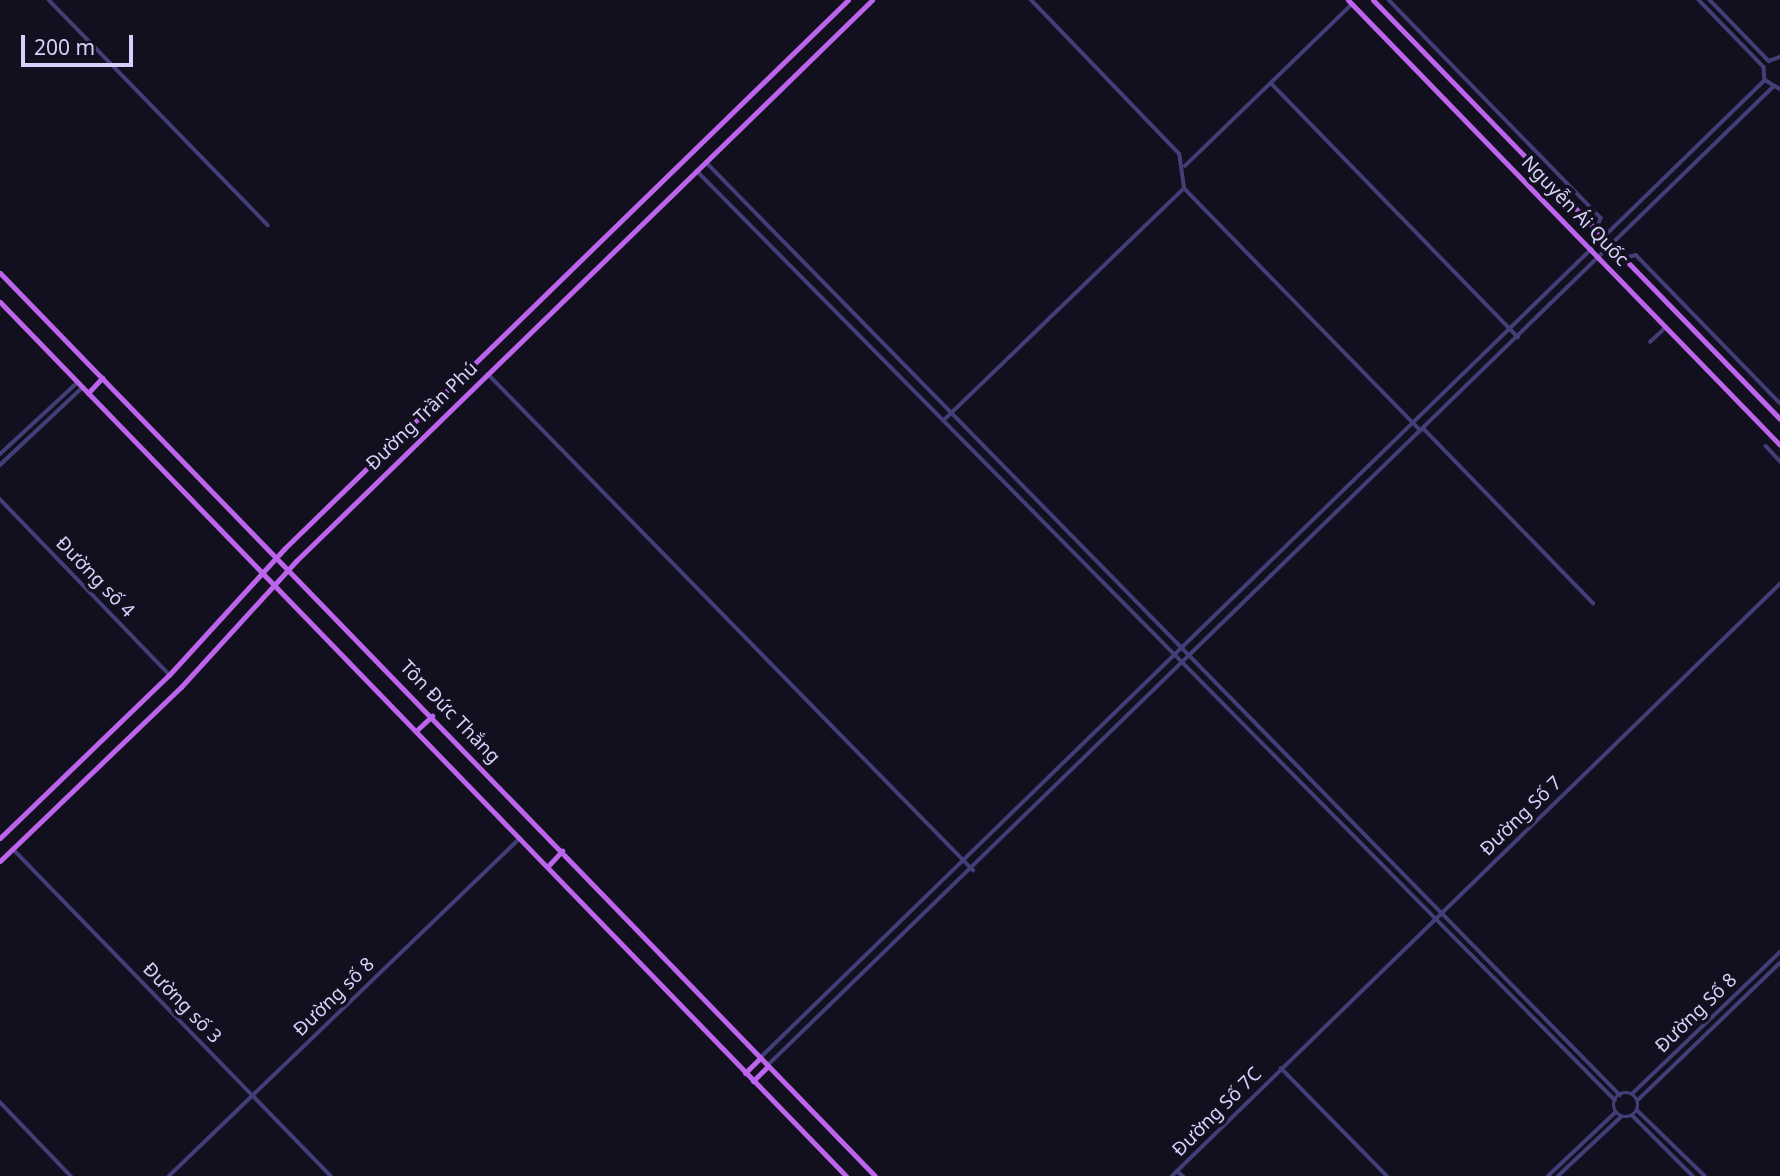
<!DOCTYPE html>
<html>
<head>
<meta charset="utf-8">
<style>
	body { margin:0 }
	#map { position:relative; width:1780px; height:1176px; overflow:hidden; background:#120f1e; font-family:"Noto Sans",sans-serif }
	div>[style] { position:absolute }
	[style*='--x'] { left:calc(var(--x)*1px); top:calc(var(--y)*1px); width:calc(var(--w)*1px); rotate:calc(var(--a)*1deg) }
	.minor>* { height:3.5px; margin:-1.75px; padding:0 1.75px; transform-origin:1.75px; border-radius:1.75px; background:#423f78 }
	.minor>.ring { margin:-1.75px; padding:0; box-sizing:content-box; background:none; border:3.5px solid #423f78; border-radius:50% }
	.major>* { height:5px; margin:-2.5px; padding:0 2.5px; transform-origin:2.5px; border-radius:2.5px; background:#bd64ed }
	span { translate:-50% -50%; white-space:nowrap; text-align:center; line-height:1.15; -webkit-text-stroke:7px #120f1e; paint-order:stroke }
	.street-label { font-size:19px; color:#d6d1fa }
	.scale { position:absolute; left:21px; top:35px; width:112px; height:32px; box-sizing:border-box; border:4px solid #d6d1fa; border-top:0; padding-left:9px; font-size:21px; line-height:24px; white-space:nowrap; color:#d6d1fa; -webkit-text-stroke:5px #120f1e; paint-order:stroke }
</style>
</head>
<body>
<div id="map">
	<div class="minor">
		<div style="--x:49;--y:0;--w:314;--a:45.8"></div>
		<div style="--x:1389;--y:0;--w:304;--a:45.8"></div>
		<div style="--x:1601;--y:218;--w:13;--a:108"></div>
		<div style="--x:1699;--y:0;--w:93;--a:45.9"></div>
		<div style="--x:1710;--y:0;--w:85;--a:46"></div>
		<div style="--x:1769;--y:61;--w:12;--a:-20"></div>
		<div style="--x:1764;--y:67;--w:13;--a:86"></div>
		<div style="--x:1765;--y:80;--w:17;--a:31"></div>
		<div style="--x:1272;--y:84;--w:353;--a:45.8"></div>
		<div style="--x:706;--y:162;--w:1306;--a:45.59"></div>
		<div style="--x:1185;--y:166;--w:233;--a:-44.1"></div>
		<div style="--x:697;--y:171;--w:1306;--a:45.34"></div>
		<div style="--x:1184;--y:188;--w:339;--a:45.7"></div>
		<div style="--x:1624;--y:258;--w:12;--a:-14"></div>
		<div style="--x:1636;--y:255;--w:206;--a:45.8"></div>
		<div style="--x:1650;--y:342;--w:22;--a:-43"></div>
		<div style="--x:488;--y:374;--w:694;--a:45.64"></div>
		<div style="--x:943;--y:421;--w:335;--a:-44"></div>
		<div style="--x:1184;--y:188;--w:34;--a:-98"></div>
		<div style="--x:1179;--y:154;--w:214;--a:-133.9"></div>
		<div style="--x:1424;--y:429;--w:243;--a:45.8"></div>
		<div style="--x:1766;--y:446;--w:21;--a:47"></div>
		<div style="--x:0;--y:454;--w:106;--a:-42.7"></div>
		<div style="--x:0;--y:465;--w:114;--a:-43.2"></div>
		<div style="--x:0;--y:499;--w:243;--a:46"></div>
		<div style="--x:13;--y:849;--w:456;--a:45.8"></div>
		<div style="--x:760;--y:1058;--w:1402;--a:-44.22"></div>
		<div style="--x:768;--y:1065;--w:1401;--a:-44.22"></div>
		<div style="--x:1281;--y:1068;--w:151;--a:45.5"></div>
		<div class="ring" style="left:1614px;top:1093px;width:20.5px;height:20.5px"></div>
		<div style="--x:1632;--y:1094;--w:205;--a:-43.8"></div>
		<div style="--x:1638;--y:1100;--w:197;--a:-44"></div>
		<div style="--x:0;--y:1102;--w:103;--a:46.2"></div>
		<div style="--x:1638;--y:1111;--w:93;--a:44.1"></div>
		<div style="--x:1633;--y:1116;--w:85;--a:45"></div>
		<div style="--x:1177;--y:1171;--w:8;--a:40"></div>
		<div style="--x:169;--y:1176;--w:487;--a:-43.9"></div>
		<div style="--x:1172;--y:1176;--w:849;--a:-44.24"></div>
		<div style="--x:1548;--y:1176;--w:93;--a:-43.3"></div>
		<div style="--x:1558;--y:1176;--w:86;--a:-43.1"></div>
	</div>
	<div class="major">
		<div style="--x:1348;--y:0;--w:620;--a:45.85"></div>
		<div style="--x:1373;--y:0;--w:584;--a:45.83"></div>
		<div style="--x:0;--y:273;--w:1257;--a:45.9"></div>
		<div style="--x:0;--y:302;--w:1216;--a:45.93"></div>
		<div style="--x:88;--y:393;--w:21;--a:-47"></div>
		<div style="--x:417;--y:730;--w:21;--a:-43"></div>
		<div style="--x:0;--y:838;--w:235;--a:-44"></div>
		<div style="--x:169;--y:675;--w:171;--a:-47.6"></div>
		<div style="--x:284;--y:549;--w:787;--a:-44.23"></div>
		<div style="--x:0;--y:861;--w:251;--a:-43.9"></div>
		<div style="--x:181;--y:687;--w:171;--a:-47.6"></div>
		<div style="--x:296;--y:561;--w:804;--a:-44.24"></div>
		<div style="--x:548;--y:866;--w:21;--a:-47"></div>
		<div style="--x:745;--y:1073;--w:21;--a:-45"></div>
		<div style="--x:753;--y:1081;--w:21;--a:-45"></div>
	</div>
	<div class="street-label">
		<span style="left:1575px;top:211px;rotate:46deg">Nguyễn Ái Quốc</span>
		<span style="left:422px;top:416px;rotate:-44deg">Đường Trần Phú</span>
		<span style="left:95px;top:577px;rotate:46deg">Đường số 4</span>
		<span style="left:450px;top:712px;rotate:46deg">Tôn Đức Thắng</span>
		<span style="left:1521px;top:816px;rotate:-44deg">Đường Số 7</span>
		<span style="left:334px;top:997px;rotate:-44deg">Đường số 8</span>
		<span style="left:182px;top:1003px;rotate:46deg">Đường số 3</span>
		<span style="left:1696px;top:1013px;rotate:-44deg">Đường Số 8</span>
		<span style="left:1217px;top:1112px;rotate:-45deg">Đường Số 7C</span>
	</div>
	<div class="scale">200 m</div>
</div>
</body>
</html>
